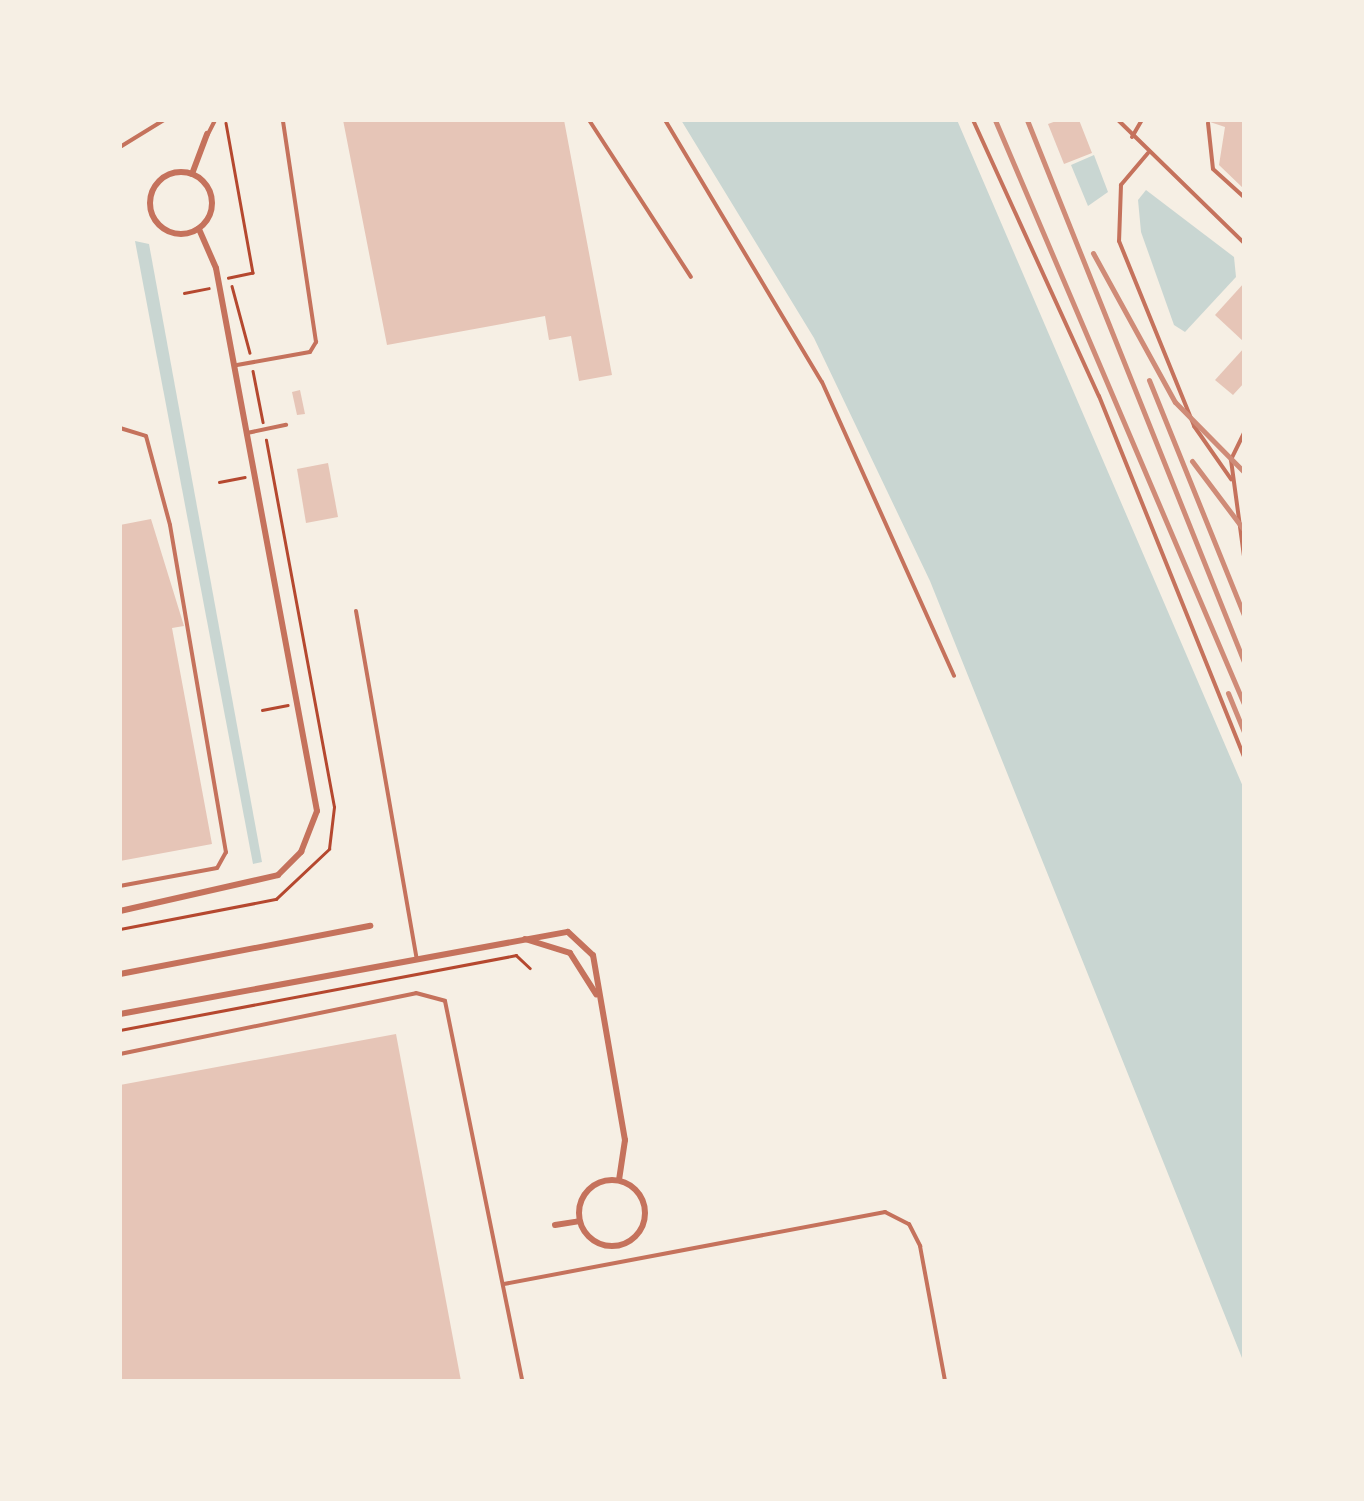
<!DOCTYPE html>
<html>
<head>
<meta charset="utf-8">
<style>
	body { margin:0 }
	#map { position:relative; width:1364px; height:1501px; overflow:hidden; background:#f6efe4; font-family:Commissioner,sans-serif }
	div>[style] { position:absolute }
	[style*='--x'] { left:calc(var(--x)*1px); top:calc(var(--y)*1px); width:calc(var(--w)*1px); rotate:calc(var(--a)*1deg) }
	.water>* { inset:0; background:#c9d6d2 }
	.building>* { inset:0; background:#e6c5b7 }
	.path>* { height:2.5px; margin:-1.25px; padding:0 1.25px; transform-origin:1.25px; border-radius:1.25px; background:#b5482f }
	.service>* { height:4px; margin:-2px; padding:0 2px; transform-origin:2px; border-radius:2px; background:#c5725c }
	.minor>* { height:6px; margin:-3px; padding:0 3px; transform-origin:3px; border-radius:3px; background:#c5725c }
	.minor>.ring { margin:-3px; padding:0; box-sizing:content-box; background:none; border:6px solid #c5725c; border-radius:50% }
	.rail>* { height:5px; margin:-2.5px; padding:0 2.5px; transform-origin:2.5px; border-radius:2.5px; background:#cf8b77 }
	span { translate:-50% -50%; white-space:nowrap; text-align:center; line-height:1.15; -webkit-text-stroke:10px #f6efe4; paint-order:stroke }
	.frame { position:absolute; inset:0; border:122px solid #f6efe4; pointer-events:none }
</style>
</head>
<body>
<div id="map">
	<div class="water">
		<div style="clip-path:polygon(681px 120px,957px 120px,1244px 789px,1244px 1363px,930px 581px,814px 338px)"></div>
		<div style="clip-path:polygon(1094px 155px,1108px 192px,1088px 206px,1071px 165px)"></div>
		<div style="clip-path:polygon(1146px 190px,1234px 257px,1236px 277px,1185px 332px,1174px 325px,1141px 232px,1138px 200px)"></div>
		<div style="clip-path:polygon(135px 241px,149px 244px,262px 862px,253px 864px)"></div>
	</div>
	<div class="building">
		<div style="clip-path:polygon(343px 120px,564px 120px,612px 375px,579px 381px,571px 336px,549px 340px,545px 316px,387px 345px)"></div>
		<div style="clip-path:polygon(1059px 120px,1079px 120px,1092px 153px,1064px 164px,1048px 124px)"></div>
		<div style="clip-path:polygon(1204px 120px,1244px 120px,1244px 189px,1219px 165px,1225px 127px)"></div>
		<div style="clip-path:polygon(1244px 283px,1244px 342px,1215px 315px)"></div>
		<div style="clip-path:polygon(1244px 348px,1244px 383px,1233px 395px,1215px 380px)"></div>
		<div style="clip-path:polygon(300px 390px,305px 414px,297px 415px,292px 392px)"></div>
		<div style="clip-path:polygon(328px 463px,338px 517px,306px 523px,297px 469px)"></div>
		<div style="clip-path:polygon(151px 519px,184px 626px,172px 628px,212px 844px,120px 861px,120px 525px)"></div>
		<div style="clip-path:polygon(396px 1034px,461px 1381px,120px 1381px,120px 1085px)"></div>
	</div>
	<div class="path">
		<div style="--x:226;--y:123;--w:152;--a:79.8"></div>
		<div style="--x:253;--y:273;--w:25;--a:168"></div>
		<div style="--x:232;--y:286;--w:69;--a:75"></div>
		<div style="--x:184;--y:293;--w:25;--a:-11"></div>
		<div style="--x:253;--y:371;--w:52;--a:78.9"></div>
		<div style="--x:219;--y:482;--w:26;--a:-11"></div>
		<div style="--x:262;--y:710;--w:26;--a:-11"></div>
		<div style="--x:120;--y:929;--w:159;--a:-10.9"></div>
		<div style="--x:276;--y:899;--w:73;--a:-43.3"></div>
		<div style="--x:329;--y:849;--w:42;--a:-83.2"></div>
		<div style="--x:334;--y:807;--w:373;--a:-100.5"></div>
		<div style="--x:120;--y:1030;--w:403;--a:-10.7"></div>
		<div style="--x:516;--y:955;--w:19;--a:43"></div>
	</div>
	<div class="service">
		<div style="--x:589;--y:120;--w:187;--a:57"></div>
		<div style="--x:665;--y:120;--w:305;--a:59.1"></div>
		<div style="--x:822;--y:382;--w:322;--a:65.8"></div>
		<div style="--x:973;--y:120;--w:303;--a:65.5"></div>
		<div style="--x:1099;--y:396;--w:388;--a:68.1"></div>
		<div style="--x:1118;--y:120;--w:176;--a:44.3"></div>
		<div style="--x:1208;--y:123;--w:46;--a:83.8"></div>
		<div style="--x:1213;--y:169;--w:42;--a:42.1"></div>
		<div style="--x:208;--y:134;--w:16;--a:-63"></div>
		<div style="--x:1132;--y:137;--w:20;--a:-60"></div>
		<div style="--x:120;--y:147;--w:52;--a:-31.5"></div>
		<div style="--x:1148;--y:153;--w:42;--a:130.2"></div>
		<div style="--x:1121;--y:185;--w:56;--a:92"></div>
		<div style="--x:1119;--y:241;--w:200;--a:67.9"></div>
		<div style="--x:1194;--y:426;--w:65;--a:55.1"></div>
		<div style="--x:237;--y:365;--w:74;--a:-10.1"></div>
		<div style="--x:310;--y:352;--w:12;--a:-59"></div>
		<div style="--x:316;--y:342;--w:224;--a:-98.5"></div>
		<div style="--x:120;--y:428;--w:27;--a:17"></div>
		<div style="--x:146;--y:436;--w:92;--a:74.9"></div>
		<div style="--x:170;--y:525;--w:332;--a:80.3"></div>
		<div style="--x:226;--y:852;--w:18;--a:119"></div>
		<div style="--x:217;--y:868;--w:99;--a:169.5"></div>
		<div style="--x:247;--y:433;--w:40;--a:-12"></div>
		<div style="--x:1244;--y:433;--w:30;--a:116"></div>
		<div style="--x:1231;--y:460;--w:97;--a:82.3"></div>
		<div style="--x:356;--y:611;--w:353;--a:80.1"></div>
		<div style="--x:120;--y:1054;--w:302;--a:-11.6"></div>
		<div style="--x:416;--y:993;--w:30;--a:15"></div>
		<div style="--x:445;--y:1001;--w:388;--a:78.5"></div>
		<div style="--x:504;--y:1284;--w:388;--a:-10.7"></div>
		<div style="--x:885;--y:1212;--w:27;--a:27"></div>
		<div style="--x:909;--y:1224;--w:25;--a:63"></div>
		<div style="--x:920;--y:1246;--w:137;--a:79.5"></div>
	</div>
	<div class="minor">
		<div class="ring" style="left:150px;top:172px;width:56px;height:56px"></div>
		<div style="--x:192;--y:174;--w:43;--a:-69.4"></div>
		<div style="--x:120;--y:911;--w:162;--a:-12.8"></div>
		<div style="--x:278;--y:875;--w:33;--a:-45"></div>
		<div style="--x:301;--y:852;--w:44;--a:-68.7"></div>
		<div style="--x:317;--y:811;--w:552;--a:-100.54"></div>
		<div style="--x:216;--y:268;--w:43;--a:-113.6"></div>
		<div style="--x:525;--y:939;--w:47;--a:17.3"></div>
		<div style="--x:570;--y:953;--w:49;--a:57.6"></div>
		<div style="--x:120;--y:974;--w:255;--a:-10.9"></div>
		<div style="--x:120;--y:1014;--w:455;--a:-10.4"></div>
		<div style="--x:568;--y:932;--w:34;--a:43"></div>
		<div style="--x:593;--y:955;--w:188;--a:80.2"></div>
		<div style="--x:625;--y:1140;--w:40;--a:98.5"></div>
		<div class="ring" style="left:579px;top:1180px;width:60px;height:60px"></div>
		<div style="--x:555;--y:1225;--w:25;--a:-9"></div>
	</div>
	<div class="rail">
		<div style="--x:995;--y:120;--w:635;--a:66.91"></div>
		<div style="--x:1027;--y:120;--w:584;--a:68.18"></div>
		<div style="--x:1093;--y:253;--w:170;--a:61.2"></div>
		<div style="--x:1175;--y:402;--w:98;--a:45.4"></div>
		<div style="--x:1149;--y:380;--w:253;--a:68"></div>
		<div style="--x:1192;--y:461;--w:86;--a:53"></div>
		<div style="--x:1228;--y:693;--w:42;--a:67.7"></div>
	</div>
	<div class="frame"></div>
</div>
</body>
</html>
